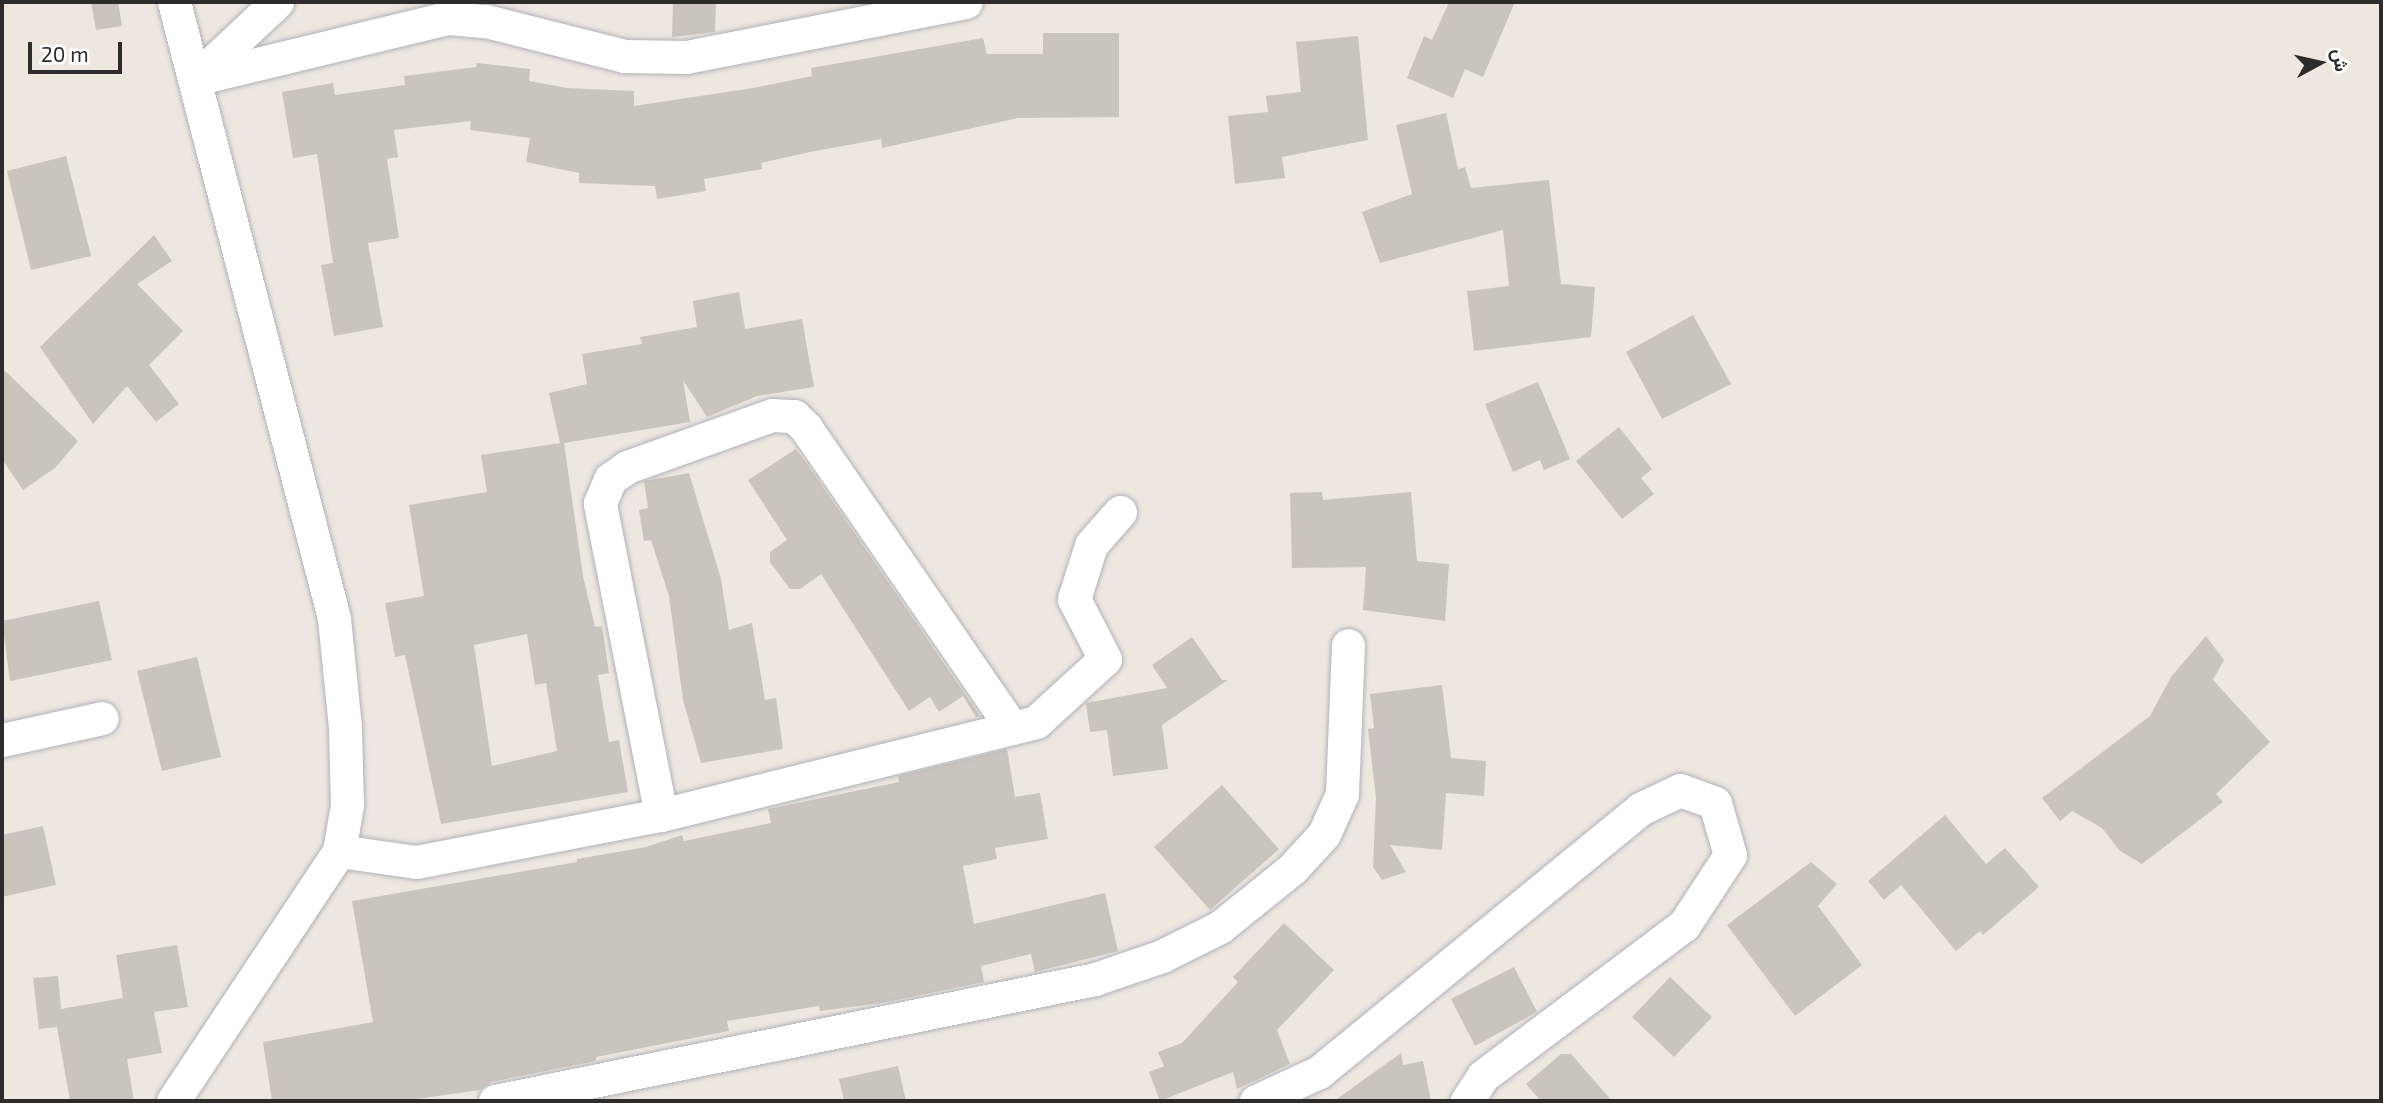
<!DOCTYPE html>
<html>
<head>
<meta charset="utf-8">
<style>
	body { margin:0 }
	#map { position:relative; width:2383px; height:1103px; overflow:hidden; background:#ede7df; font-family:"Exo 2",Vazirmatn,sans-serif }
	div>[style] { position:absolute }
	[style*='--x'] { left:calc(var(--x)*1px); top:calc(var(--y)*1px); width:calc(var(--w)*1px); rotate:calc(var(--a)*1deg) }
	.building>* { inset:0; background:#c9c5bd }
	.roads { filter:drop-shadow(0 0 2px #afb2bc) drop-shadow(0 0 2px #afb2bc) }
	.minor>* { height:33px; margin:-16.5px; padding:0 16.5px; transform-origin:16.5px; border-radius:16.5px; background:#fff }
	span { translate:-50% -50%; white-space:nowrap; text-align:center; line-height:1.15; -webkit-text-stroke:6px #fff; paint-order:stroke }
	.frame { position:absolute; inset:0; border:4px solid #2c2c2c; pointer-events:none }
	.north { position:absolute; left:2285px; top:28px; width:70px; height:70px; -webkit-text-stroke:5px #fff; paint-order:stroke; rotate:82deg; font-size:19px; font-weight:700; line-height:28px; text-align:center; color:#2c2c2c }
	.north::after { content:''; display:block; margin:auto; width:24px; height:32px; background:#2c2c2c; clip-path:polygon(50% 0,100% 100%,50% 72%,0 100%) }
	.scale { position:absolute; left:28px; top:42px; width:94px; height:32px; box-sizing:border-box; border:4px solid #2c2c2c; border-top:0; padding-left:9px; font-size:21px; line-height:24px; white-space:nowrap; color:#2c2c2c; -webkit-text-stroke:5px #fff; paint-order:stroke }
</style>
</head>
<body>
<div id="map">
	<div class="building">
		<div style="clip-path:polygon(91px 2px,118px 2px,122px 26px,96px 30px)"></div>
		<div style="clip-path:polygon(673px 2px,716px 2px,715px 32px,672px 37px)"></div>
		<div style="clip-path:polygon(1449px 2px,1515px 2px,1483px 77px,1465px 69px,1453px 98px,1407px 78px,1424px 36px,1432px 40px)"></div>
		<div style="clip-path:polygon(1043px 33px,1119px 33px,1119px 117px,1018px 118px,882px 148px,881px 139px,810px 152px,761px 163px,762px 169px,704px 179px,706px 191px,657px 199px,655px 186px,579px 183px,579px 173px,526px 162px,530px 138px,470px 130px,471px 121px,394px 130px,398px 157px,387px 159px,399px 238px,368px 243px,383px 327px,334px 336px,321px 265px,333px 263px,317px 154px,293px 158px,282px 92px,333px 83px,335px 95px,405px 85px,404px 76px,476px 67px,477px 63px,530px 69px,529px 81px,567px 88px,634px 91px,634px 106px,753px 88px,812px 76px,811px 68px,983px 38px,987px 54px,1043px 54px)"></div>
		<div style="clip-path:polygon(1358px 36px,1368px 140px,1282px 157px,1285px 178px,1235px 184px,1228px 116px,1268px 112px,1266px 96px,1301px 92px,1296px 42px)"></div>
		<div style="clip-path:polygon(1446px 113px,1458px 169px,1465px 167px,1471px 188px,1549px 180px,1561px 284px,1595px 287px,1591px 337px,1474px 351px,1467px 291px,1509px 286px,1503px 230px,1380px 263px,1362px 212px,1412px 194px,1396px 125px)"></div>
		<div style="clip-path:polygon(66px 156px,91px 256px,31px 270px,7px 171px)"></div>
		<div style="clip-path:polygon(154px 235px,172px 261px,137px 284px,183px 331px,149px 365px,179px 404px,156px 422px,127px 386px,93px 424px,40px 347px)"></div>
		<div style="clip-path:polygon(evenodd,739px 292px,745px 329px,802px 319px,814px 387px,757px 396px,707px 417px,683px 380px,690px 422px,564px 443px,583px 576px,595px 627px,602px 626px,609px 673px,598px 675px,609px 742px,619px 740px,628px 792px,441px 824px,405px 655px,395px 657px,385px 603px,424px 596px,409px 505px,487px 492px,481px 455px,560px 443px,549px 393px,587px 384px,582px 354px,642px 344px,640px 337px,697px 327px,693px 301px,739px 292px,527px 634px,535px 685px,546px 683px,557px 751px,492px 766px,474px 645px,527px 634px)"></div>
		<div style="clip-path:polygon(1693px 315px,1731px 384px,1662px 419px,1626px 352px)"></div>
		<div style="clip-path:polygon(2px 368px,78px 441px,55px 468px,23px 490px,2px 459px)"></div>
		<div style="clip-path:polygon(1538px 382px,1570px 459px,1544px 470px,1540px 460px,1513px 472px,1485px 404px)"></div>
		<div style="clip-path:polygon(1619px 427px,1652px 469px,1641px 478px,1654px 494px,1622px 519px,1576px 461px)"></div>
		<div style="clip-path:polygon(796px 449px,810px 468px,980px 716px,976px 717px,963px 696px,939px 712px,930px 697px,909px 711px,821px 574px,800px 589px,790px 589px,770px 562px,770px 552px,787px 540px,748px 480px)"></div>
		<div style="clip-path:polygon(689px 473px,721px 579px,729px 630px,752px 623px,765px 700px,776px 698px,783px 749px,701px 763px,683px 700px,669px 596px,651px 540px,644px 541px,639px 510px,648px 508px,644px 481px)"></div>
		<div style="clip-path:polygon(1322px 492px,1323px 500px,1411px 492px,1417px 561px,1449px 564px,1445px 621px,1363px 610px,1366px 567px,1292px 568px,1290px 493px)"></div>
		<div style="clip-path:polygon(99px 601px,112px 660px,10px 681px,2px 621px)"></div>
		<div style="clip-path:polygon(2206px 636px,2224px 660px,2213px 680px,2270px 742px,2216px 794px,2223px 802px,2142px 864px,2120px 851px,2102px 828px,2072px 811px,2060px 821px,2042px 798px,2150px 716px,2171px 677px)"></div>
		<div style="clip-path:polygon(1192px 637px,1222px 680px,1228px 680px,1162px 725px,1168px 769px,1113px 776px,1107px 730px,1090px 732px,1086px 703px,1167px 688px,1152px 665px)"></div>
		<div style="clip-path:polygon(197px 657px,221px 757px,162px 771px,137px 671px)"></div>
		<div style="clip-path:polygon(1442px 685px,1451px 758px,1486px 761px,1484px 796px,1446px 793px,1442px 850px,1390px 845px,1406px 872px,1382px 880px,1373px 867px,1376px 798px,1368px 729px,1374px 728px,1370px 694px)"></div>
		<div style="clip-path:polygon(1007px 749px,1015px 797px,1040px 793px,1048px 839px,995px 848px,997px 859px,963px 866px,974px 924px,1105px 893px,1118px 951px,1035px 972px,1031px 954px,981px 966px,984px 982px,882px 1003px,820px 1011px,819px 1006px,727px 1021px,729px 1031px,596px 1057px,596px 1061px,491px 1082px,480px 1090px,403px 1101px,272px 1101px,263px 1042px,373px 1022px,352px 901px,577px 862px,577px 859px,646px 847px,682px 835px,684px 841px,771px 823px,768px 809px,899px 782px,898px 776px)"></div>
		<div style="clip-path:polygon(1222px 785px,1279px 849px,1210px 910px,1154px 847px)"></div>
		<div style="clip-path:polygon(1945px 815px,1986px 864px,2005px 848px,2039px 887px,1983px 935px,1980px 931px,1956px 951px,1901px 885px,1884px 900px,1868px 881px)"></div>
		<div style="clip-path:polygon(43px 826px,56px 885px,2px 897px,2px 835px)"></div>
		<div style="clip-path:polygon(1811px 862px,1837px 884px,1818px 906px,1862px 965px,1795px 1016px,1727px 925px)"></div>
		<div style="clip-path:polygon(1284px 923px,1334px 970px,1277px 1030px,1290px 1064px,1237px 1089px,1233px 1072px,1160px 1101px,1149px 1072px,1164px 1066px,1158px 1052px,1182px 1043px,1238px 982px,1233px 977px)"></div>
		<div style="clip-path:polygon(177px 945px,188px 1007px,154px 1012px,162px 1053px,127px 1059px,134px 1101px,70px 1101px,57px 1027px,39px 1029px,33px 978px,58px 976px,61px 1009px,123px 998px,116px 955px)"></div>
		<div style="clip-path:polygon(1514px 967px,1537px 1012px,1475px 1046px,1451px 999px)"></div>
		<div style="clip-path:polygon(1670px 977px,1712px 1017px,1674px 1057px,1632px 1017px)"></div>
		<div style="clip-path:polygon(1401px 1053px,1403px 1065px,1423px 1061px,1431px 1101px,1334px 1101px)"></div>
		<div style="clip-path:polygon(1561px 1054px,1571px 1054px,1612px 1101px,1541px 1101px,1526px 1084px)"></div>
		<div style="clip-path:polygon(898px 1066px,906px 1101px,844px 1101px,839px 1079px)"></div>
	</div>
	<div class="roads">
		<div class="minor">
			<div style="--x:197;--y:77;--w:110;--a:-43.2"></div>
			<div style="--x:195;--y:79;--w:260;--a:-13.6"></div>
			<div style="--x:448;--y:18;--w:38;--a:5"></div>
			<div style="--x:486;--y:21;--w:142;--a:14.2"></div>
			<div style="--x:624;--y:56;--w:62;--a:0.9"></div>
			<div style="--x:686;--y:57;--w:285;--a:-11.1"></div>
			<div style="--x:2;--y:740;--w:102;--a:-12.4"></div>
			<div style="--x:661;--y:815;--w:318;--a:-101.1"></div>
			<div style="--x:600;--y:503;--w:26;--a:-67"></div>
			<div style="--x:610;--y:479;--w:21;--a:-35"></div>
			<div style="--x:627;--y:467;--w:154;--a:-19.7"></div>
			<div style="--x:772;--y:415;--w:22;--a:3"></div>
			<div style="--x:794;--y:416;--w:17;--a:45"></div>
			<div style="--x:806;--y:428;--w:364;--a:55.5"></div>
			<div style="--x:339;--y:851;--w:78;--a:8.1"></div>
			<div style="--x:416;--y:862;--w:249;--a:-10.9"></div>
			<div style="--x:661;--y:815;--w:386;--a:-13.9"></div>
			<div style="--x:1036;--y:722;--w:93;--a:-42.4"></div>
			<div style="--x:1105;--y:659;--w:68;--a:-117.3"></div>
			<div style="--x:1074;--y:599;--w:57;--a:-72.5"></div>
			<div style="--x:1091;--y:545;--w:44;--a:-48.7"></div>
			<div style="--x:173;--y:1101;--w:300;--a:-56.4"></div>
			<div style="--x:339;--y:851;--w:47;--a:-80.1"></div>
			<div style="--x:347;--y:805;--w:78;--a:-91.5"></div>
			<div style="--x:345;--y:727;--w:110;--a:-95.8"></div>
			<div style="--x:334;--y:618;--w:636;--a:-104.56"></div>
			<div style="--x:495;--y:1101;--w:612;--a:-11.49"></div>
			<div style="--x:1095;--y:979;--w:71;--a:-18.9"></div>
			<div style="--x:1162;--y:956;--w:65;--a:-26.6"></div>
			<div style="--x:1220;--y:927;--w:92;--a:-38.9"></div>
			<div style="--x:1292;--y:869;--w:47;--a:-47.6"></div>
			<div style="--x:1324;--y:834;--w:44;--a:-65.8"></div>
			<div style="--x:1342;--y:794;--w:149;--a:-87.7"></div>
			<div style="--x:1256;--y:1101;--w:69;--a:-24.7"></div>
			<div style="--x:1319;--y:1072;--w:415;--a:-39.3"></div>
			<div style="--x:1640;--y:809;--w:44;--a:-25.4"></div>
			<div style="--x:1680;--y:790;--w:37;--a:20"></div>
			<div style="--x:1715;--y:803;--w:54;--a:73.9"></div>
			<div style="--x:1730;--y:855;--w:84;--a:123.3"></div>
			<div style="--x:1684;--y:925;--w:251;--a:143.1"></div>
			<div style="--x:1483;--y:1076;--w:30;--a:123"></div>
		</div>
	</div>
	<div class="frame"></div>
	<div class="north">ش</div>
	<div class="scale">20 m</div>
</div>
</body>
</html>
